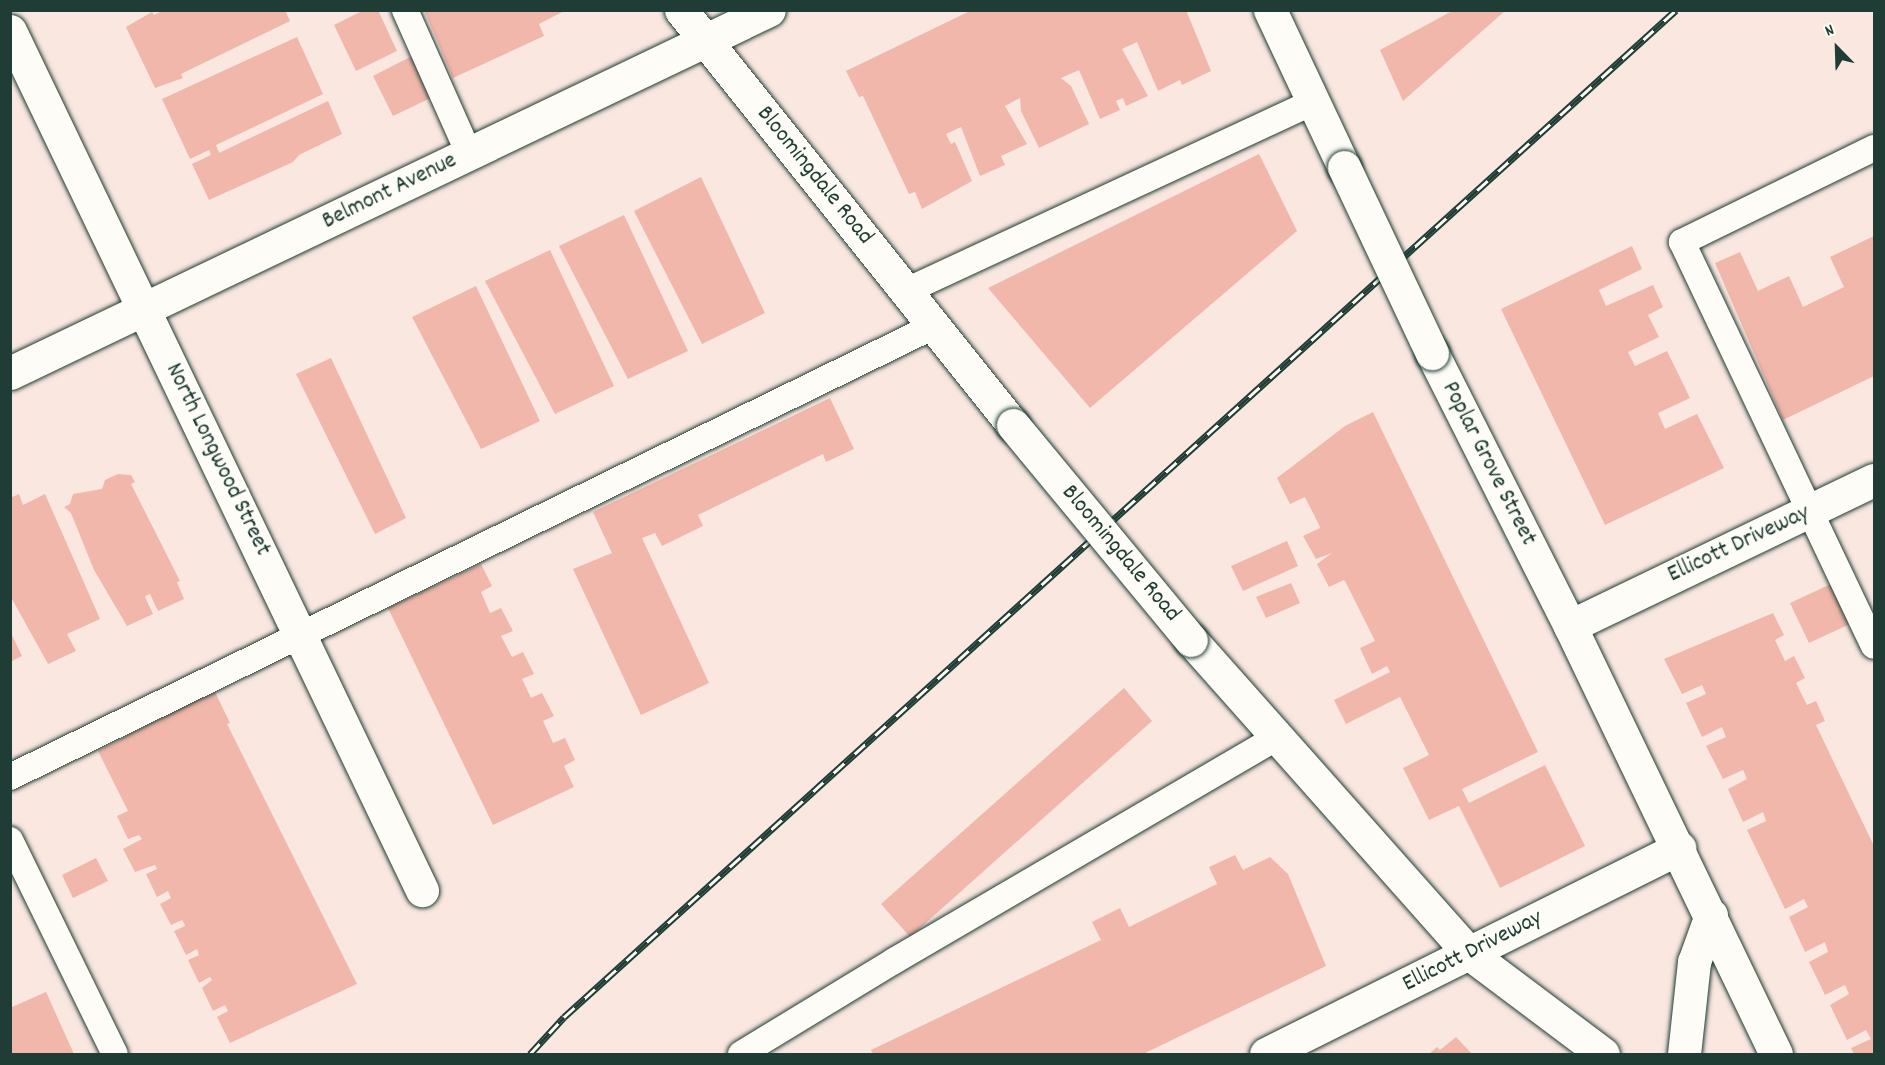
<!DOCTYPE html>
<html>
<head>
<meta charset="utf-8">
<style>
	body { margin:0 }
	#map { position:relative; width:1885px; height:1065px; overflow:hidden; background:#f9e7e0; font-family:Dekko,sans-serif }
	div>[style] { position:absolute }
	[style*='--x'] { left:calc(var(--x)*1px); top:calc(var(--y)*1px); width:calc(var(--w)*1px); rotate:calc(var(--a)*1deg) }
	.building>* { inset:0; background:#f1b7ab }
	.roads { filter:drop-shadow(0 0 2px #1f3d34) drop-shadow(0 0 2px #1f3d34) }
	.service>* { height:26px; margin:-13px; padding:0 13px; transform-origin:13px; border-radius:13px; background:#fdfcf7 }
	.minor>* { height:33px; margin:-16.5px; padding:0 16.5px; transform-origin:16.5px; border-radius:16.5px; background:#fdfcf7 }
	.tertiary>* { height:33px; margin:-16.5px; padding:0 16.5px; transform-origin:16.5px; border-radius:16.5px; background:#fdfcf7 }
	.secondary>* { height:33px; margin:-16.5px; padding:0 16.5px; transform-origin:16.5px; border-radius:16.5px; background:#fdfcf7 }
	.rail>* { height:7px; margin-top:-3.5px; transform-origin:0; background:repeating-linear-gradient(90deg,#fdfcf7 0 14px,#1f3d34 0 28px); box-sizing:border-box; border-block:2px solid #1f3d34 }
	.bridges { filter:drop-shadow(0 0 2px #1f3d34) drop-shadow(0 0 2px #1f3d34) }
	.tertiary-bridge>* { height:33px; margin:-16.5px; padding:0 16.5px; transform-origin:16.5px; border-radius:16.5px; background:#fdfcf7 }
	.secondary-bridge>* { height:33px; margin:-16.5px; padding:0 16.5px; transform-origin:16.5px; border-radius:16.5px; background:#fdfcf7 }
	span { translate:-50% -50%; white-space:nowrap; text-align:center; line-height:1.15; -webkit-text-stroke:5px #fdfcf7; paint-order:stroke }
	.street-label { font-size:24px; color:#1f3d34 }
	.frame { position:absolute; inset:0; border:12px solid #1f3d34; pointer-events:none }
	.north { position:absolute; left:1807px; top:18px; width:60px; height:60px; -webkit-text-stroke:4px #fdfcf7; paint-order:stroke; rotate:337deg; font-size:16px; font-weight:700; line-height:24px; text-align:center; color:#1f3d34 }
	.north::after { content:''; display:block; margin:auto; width:21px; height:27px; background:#1f3d34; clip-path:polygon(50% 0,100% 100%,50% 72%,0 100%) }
</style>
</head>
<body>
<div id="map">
	<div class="building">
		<div style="clip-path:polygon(164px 10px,285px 10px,290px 21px,181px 74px,183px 78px,155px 88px,126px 27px,152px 12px,154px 15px)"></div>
		<div style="clip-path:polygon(364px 10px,378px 10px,397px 51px,356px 71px,334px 25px)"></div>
		<div style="clip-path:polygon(424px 10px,566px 10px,539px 24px,544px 36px,453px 78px)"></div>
		<div style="clip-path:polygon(972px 10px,1186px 10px,1211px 71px,1182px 85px,1180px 80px,1158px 91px,1137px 42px,1122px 49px,1148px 96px,1126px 106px,1123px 98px,1116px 101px,1120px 110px,1100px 119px,1079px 70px,1061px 78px,1071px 86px,1089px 124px,1039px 148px,1021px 111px,1020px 98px,1005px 106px,1027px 144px,1001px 156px,1005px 165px,980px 176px,961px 127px,946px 134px,951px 144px,955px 142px,972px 181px,922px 209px,915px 192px,909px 194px,863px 96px,859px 97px,846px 71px)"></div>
		<div style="clip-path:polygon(1454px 10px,1506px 10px,1403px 101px,1380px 50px)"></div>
		<div style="clip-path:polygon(297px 37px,323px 94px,216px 145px,219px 153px,328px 101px,342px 134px,299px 155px,293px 162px,209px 200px,192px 164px,211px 155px,209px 150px,190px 159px,162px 99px)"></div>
		<div style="clip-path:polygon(416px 54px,437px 95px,393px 116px,373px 76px)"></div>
		<div style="clip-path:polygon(1259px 154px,1297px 231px,1090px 408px,988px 288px)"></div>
		<div style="clip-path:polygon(701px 177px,765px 313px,702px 344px,634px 211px)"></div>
		<div style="clip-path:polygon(624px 215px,688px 351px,628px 379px,559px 246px)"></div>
		<div style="clip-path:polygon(1874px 236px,1874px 376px,1783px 420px,1715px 263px,1740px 252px,1758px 291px,1789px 276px,1803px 307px,1844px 287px,1830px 257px)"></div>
		<div style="clip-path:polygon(1632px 246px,1642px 269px,1599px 290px,1606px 306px,1653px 285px,1663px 307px,1648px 315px,1659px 337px,1628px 352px,1635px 366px,1667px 351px,1690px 398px,1658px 413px,1665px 429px,1697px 414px,1724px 468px,1605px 525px,1501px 309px)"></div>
		<div style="clip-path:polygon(550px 250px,614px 386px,555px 414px,485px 281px)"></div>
		<div style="clip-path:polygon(476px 286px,540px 421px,481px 449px,412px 317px)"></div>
		<div style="clip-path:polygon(331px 358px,406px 518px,375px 534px,296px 374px)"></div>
		<div style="clip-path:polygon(830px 398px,854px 449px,826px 462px,823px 454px,698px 515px,703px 526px,662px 546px,655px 533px,642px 538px,709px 683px,641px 715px,573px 569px,612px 553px,593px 512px)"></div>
		<div style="clip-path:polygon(1373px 412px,1538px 752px,1462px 789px,1469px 803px,1545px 765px,1585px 846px,1500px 888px,1459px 806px,1429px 820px,1403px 768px,1429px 755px,1400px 697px,1346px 724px,1334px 700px,1390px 672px,1387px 666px,1372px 674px,1360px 648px,1375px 641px,1346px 583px,1344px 580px,1329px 587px,1317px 564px,1332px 553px,1316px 559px,1303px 536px,1320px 528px,1319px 525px,1305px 497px,1290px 504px,1277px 478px,1345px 426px)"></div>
		<div style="clip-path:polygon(118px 474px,131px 475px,135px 482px,131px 484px,180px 581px,177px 582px,184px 599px,158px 611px,150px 594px,147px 595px,145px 597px,153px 614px,127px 626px,94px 570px,71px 513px,64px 507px,70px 504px,73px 494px,102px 489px,105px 480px)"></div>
		<div style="clip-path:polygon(19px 494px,23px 505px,45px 494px,100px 619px,67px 634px,76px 651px,48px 664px,12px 599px,10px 498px)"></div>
		<div style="clip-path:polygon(1287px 541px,1298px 566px,1243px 591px,1231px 566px)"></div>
		<div style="clip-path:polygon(481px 564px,492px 586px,481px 592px,490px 613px,501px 608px,513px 631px,501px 636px,512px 657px,523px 652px,534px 674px,522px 679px,531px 698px,542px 693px,554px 716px,543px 721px,553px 743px,565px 738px,575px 760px,564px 766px,574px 787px,493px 825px,388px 608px)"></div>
		<div style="clip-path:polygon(1291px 583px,1300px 603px,1266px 618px,1256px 597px)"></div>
		<div style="clip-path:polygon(1831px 584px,1850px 624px,1809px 643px,1790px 603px)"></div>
		<div style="clip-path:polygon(1773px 613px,1784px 635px,1775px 640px,1785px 661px,1794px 656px,1805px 678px,1796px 683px,1807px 705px,1816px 701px,1825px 721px,1816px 725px,1874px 846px,1874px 1054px,1854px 1054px,1851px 1048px,1871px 1039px,1866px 1030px,1847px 1040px,1830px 1005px,1849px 994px,1845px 985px,1825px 995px,1809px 962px,1828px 952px,1825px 942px,1805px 952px,1789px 917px,1808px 907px,1804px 899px,1785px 909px,1747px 830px,1766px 821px,1763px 812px,1743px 822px,1728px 789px,1747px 779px,1743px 770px,1723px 779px,1706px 746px,1726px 737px,1722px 727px,1702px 737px,1686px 703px,1706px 694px,1702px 685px,1682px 694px,1664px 659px)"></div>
		<div style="clip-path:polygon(10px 631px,22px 656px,10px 662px)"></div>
		<div style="clip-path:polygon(1124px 688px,1152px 721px,910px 937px,881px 904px)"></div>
		<div style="clip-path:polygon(214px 690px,230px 723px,227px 724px,357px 984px,230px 1043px,217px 1017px,228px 1011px,225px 1005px,213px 1011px,202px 988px,212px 980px,210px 977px,199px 983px,188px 960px,199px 955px,197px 949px,186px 955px,174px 931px,185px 926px,184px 923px,182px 920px,171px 925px,160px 904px,171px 898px,168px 891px,157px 897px,146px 874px,157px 869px,155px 865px,135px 872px,123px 849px,142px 839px,139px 835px,128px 839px,117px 816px,128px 811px,98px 751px)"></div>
		<div style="clip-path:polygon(1235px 855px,1243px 870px,1270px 857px,1288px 874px,1326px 966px,1143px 1054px,873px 1054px,871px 1050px,1101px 940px,1092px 922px,1120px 908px,1129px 927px,1217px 884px,1209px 867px)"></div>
		<div style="clip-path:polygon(96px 858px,108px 881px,73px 898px,62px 875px)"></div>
		<div style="clip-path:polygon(46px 992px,74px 1054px,10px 1054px,10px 1008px)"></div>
		<div style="clip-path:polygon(1456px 1037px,1472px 1054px,1430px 1053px,1437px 1047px,1440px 1050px)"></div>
	</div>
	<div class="roads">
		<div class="service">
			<div style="--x:405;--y:10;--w:158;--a:66"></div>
			<div style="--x:1874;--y:148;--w:214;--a:153.9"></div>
			<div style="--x:1682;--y:242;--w:447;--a:64.6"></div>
			<div style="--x:906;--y:291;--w:449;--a:-24.9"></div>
			<div style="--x:10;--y:777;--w:1028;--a:-26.02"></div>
			<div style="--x:10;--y:840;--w:238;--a:63.9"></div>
			<div style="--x:741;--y:1054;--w:179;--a:-31.3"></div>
			<div style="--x:894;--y:961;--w:445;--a:-30.3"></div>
		</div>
		<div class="minor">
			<div style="--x:10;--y:31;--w:953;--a:64.38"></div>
			<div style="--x:10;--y:373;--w:841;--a:-25.56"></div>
			<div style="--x:1570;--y:626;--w:337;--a:-25.7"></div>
			<div style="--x:1266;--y:1054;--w:462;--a:-26.5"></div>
		</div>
		<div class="tertiary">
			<div style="--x:1270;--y:10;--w:174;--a:64.8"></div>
			<div style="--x:1432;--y:353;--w:306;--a:63.2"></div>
			<div style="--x:1570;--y:626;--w:475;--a:64.3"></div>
			<div style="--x:1684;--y:1054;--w:93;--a:-83.8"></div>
			<div style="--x:1694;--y:962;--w:50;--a:-70.1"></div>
		</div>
		<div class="secondary">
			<div style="--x:681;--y:10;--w:531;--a:51.34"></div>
			<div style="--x:1191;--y:640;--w:420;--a:48.4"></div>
			<div style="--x:1470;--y:954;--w:166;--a:36.9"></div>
		</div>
	</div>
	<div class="rail">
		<div style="--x:530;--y:1054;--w:50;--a:-47.4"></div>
		<div style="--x:564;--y:1017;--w:1500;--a:-42.16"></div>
	</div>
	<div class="bridges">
		<div class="tertiary-bridge">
			<div style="--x:1344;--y:167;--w:206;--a:64.7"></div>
		</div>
		<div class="secondary-bridge">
			<div style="--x:1013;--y:425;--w:279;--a:50.4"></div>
		</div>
	</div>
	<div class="street-label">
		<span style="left:814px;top:176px;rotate:51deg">Bloomingdale Road</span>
		<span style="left:390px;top:192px;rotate:-26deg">Belmont Avenue</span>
		<span style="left:217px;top:460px;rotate:64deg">North Longwood Street</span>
		<span style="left:1488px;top:464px;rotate:63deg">Poplar Grove Street</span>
		<span style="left:1739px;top:545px;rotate:-25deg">Ellicott Driveway</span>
		<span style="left:1120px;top:554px;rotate:50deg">Bloomingdale Road</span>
		<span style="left:1473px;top:952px;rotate:-27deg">Ellicott Driveway</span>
	</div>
	<div class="frame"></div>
	<div class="north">N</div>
</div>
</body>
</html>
